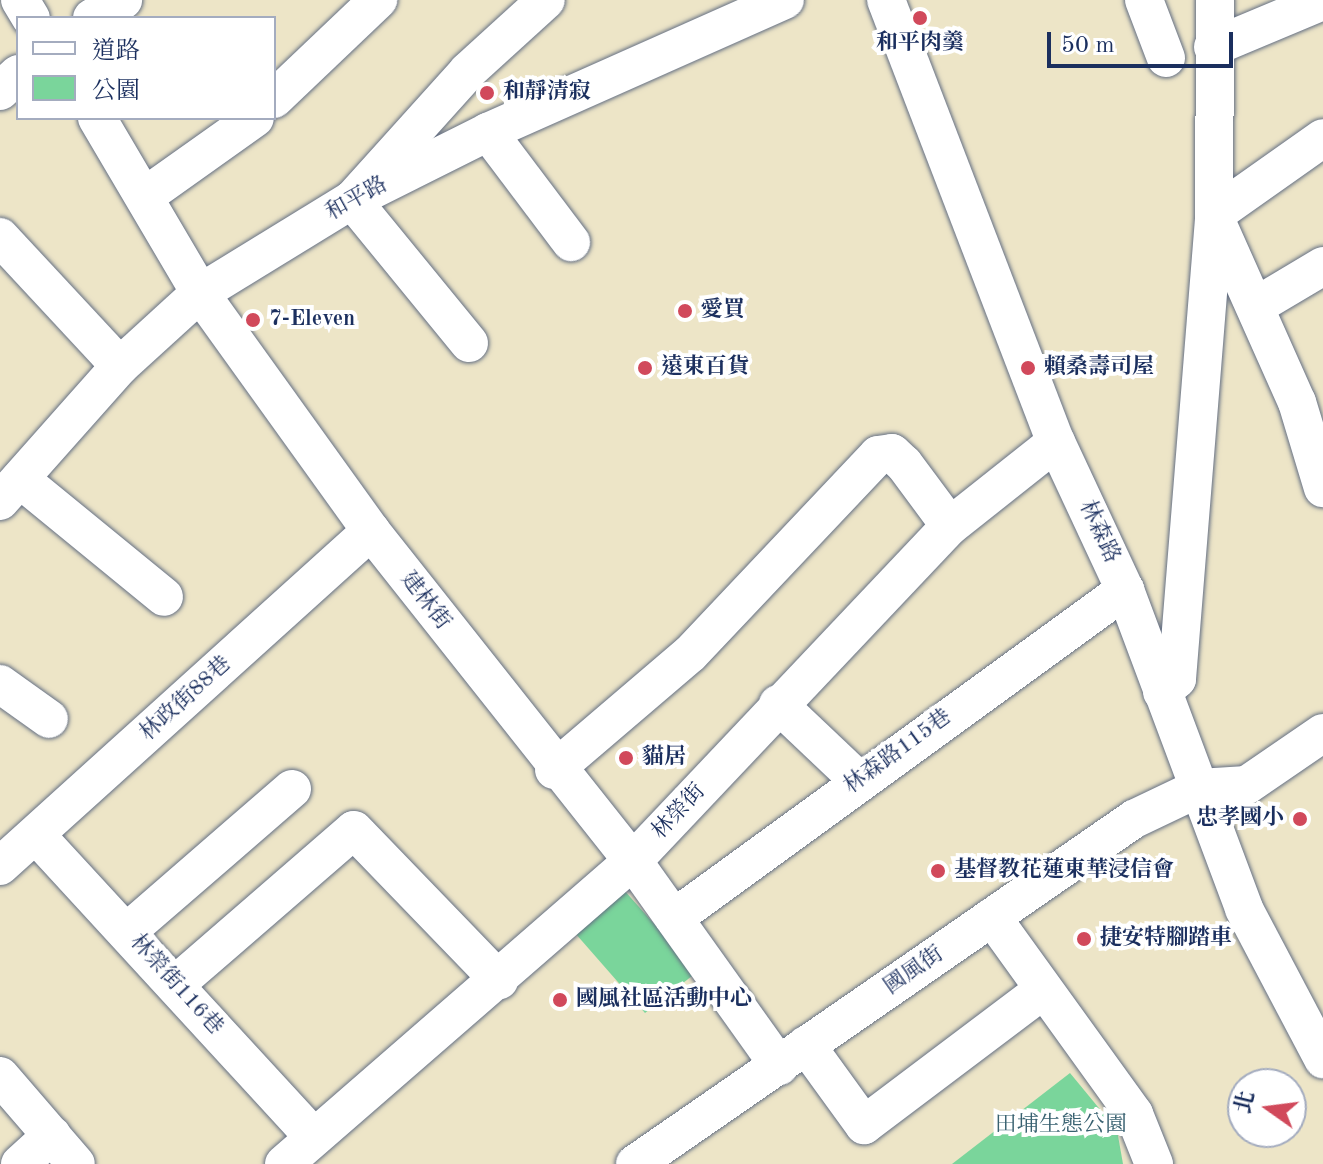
<!DOCTYPE html>
<html>
<head>
<meta charset="utf-8">
<style>
	body { margin:0 }
	#map { position:relative; width:1323px; height:1164px; overflow:hidden; background:#ede5c7; font-family:"Old Standard TT","Noto Serif TC",serif }
	div>[style] { position:absolute }
	[style*='--x'] { left:calc(var(--x)*1px); top:calc(var(--y)*1px); width:calc(var(--w)*1px); rotate:calc(var(--a)*1deg) }
	.green>* { inset:0; background:#7ad59b }
	.roads { filter:drop-shadow(0 0 2px #646f83) drop-shadow(0 0 2px #646f83) }
	.minor>* { height:38px; margin:-19px; padding:0 19px; transform-origin:19px; border-radius:19px; background:#fff }
	.dots>* { width:22px; height:22px; translate:-50% -50%; box-sizing:border-box; border:4px solid #fff; border-radius:50% }
	span { translate:-50% -50%; white-space:nowrap; text-align:center; line-height:1.15; -webkit-text-stroke:8px #fff; paint-order:stroke }
	.poi-label { font-size:22px; color:#1b2f5e; font-weight:700 }
	.left { translate:0 -50%; text-align:left }
	.right { translate:-100% -50%; text-align:right }
	.street-label { font-size:22px; color:#1b2f5e }
	.park-label { font-size:22px; color:#386170 }
	.legend { position:absolute; left:16px; top:16px; width:260px; height:104px; box-sizing:border-box; background:#fff; border:2px solid #a4acbf; margin:0; padding:10px 14px; list-style:none; font-size:24px; color:#1b2f5e }
	.legend li { display:flex; align-items:center; gap:16px; height:40px }
	.legend b { width:40px; border:2px solid #a4acbf }
	.north { position:absolute; left:1227px; top:1068px; width:80px; height:80px; box-sizing:border-box; background:#fff; border:2px solid #a4acbf; border-radius:50%; rotate:284deg; font-size:22px; font-weight:700; line-height:32px; text-align:center; color:#1b2f5e }
	.north::after { content:''; display:block; margin:auto; width:28px; height:36px; background:#d1495b; clip-path:polygon(50% 0,100% 100%,50% 72%,0 100%) }
	.scale { position:absolute; left:1047px; top:32px; width:186px; height:36px; box-sizing:border-box; border:4px solid #1b2f5e; border-top:0; padding-left:10px; font-size:24px; line-height:28px; white-space:nowrap; color:#1b2f5e; -webkit-text-stroke:6px #fff; paint-order:stroke }
</style>
</head>
<body>
<div id="map">
	<div class="green">
		<div style="clip-path:polygon(623px 889px,697px 972px,645px 1013px,575px 933px)"></div>
		<div style="clip-path:polygon(1070px 1073px,1117px 1130px,1123px 1164px,952px 1164px)"></div>
	</div>
	<div class="roads">
		<div class="minor">
			<div style="--x:20;--y:0;--w:21;--a:59"></div>
			<div style="--x:886;--y:0;--w:474;--a:69"></div>
			<div style="--x:1056;--y:442;--w:163;--a:65"></div>
			<div style="--x:1125;--y:590;--w:340;--a:69.5"></div>
			<div style="--x:1244;--y:909;--w:170;--a:62.2"></div>
			<div style="--x:1144;--y:0;--w:62;--a:69.2"></div>
			<div style="--x:92;--y:18;--w:36;--a:-30"></div>
			<div style="--x:1213;--y:47;--w:119;--a:-22.7"></div>
			<div style="--x:0;--y:91;--w:25;--a:-43"></div>
			<div style="--x:274;--y:99;--w:144;--a:-43.6"></div>
			<div style="--x:97;--y:118;--w:203;--a:59.5"></div>
			<div style="--x:200;--y:293;--w:293;--a:54.3"></div>
			<div style="--x:371;--y:531;--w:421;--a:51.6"></div>
			<div style="--x:633;--y:861;--w:252;--a:54.5"></div>
			<div style="--x:488;--y:132;--w:138;--a:53"></div>
			<div style="--x:148;--y:194;--w:131;--a:-35.4"></div>
			<div style="--x:1214;--y:215;--w:133;--a:-35.2"></div>
			<div style="--x:1214;--y:216;--w:204;--a:66"></div>
			<div style="--x:1297;--y:402;--w:90;--a:73.2"></div>
			<div style="--x:0;--y:237;--w:176;--a:47.1"></div>
			<div style="--x:1256;--y:306;--w:78;--a:-30.8"></div>
			<div style="--x:469;--y:343;--w:185;--a:-129.3"></div>
			<div style="--x:352;--y:200;--w:173;--a:-48"></div>
			<div style="--x:468;--y:71;--w:105;--a:-42.3"></div>
			<div style="--x:20;--y:479;--w:186;--a:39.3"></div>
			<div style="--x:0;--y:501;--w:181;--a:-48.4"></div>
			<div style="--x:120;--y:366;--w:108;--a:-42.4"></div>
			<div style="--x:200;--y:293;--w:178;--a:-31.5"></div>
			<div style="--x:352;--y:200;--w:152;--a:-26.6"></div>
			<div style="--x:488;--y:132;--w:325;--a:-24"></div>
			<div style="--x:0;--y:684;--w:60;--a:35.5"></div>
			<div style="--x:1162;--y:692;--w:20;--a:-41"></div>
			<div style="--x:1177;--y:679;--w:465;--a:-85.4"></div>
			<div style="--x:1214;--y:215;--w:215;--a:-89.7"></div>
			<div style="--x:778;--y:704;--w:110;--a:43.5"></div>
			<div style="--x:554;--y:770;--w:179;--a:-40.5"></div>
			<div style="--x:690;--y:654;--w:274;--a:-46.6"></div>
			<div style="--x:878;--y:455;--w:14;--a:-8"></div>
			<div style="--x:892;--y:453;--w:16;--a:43"></div>
			<div style="--x:904;--y:464;--w:77;--a:53.4"></div>
			<div style="--x:36;--y:835;--w:410;--a:47.4"></div>
			<div style="--x:0;--y:866;--w:500;--a:-42.1"></div>
			<div style="--x:992;--y:917;--w:243;--a:54.2"></div>
			<div style="--x:1134;--y:1114;--w:54;--a:68.2"></div>
			<div style="--x:674;--y:918;--w:558;--a:-36.03"></div>
			<div style="--x:128;--y:931;--w:217;--a:-40.9"></div>
			<div style="--x:176;--y:984;--w:235;--a:-40.9"></div>
			<div style="--x:354;--y:830;--w:209;--a:46"></div>
			<div style="--x:806;--y:1045;--w:99;--a:54.1"></div>
			<div style="--x:864;--y:1125;--w:223;--a:-37"></div>
			<div style="--x:0;--y:1076;--w:116;--a:49.2"></div>
			<div style="--x:20;--y:1164;--w:43;--a:-42.2"></div>
			<div style="--x:284;--y:1164;--w:462;--a:-41"></div>
			<div style="--x:633;--y:861;--w:461;--a:-46.6"></div>
			<div style="--x:950;--y:526;--w:135;--a:-38.4"></div>
			<div style="--x:635;--y:1164;--w:607;--a:-34.66"></div>
			<div style="--x:1134;--y:819;--w:72;--a:-25.5"></div>
			<div style="--x:1199;--y:788;--w:48;--a:-3.6"></div>
			<div style="--x:1247;--y:785;--w:92;--a:-34.4"></div>
		</div>
	</div>
	<div class="dots">
		<div style="left:920px;top:18px;background:#d1495b"></div>
		<div style="left:487px;top:93px;background:#d1495b"></div>
		<div style="left:685px;top:311px;background:#d1495b"></div>
		<div style="left:253px;top:320px;background:#d1495b"></div>
		<div style="left:645px;top:368px;background:#d1495b"></div>
		<div style="left:1028px;top:368px;background:#d1495b"></div>
		<div style="left:626px;top:758px;background:#d1495b"></div>
		<div style="left:1300px;top:819px;background:#d1495b"></div>
		<div style="left:938px;top:871px;background:#d1495b"></div>
		<div style="left:1084px;top:939px;background:#d1495b"></div>
		<div style="left:560px;top:1000px;background:#d1495b"></div>
	</div>
	<div class="poi-label">
		<span style="left:920px;top:44px">和平肉羹</span>
		<span class="left" style="left:503px;top:93px">和靜清寂</span>
		<span class="left" style="left:701px;top:311px">愛買</span>
		<span class="left" style="left:269px;top:320px">7-Eleven</span>
		<span class="left" style="left:661px;top:368px">遠東百貨</span>
		<span class="left" style="left:1044px;top:368px">賴桑壽司屋</span>
		<span class="left" style="left:642px;top:758px">貓居</span>
		<span class="right" style="left:1284px;top:819px">忠孝國小</span>
		<span class="left" style="left:954px;top:871px">基督教花蓮東華浸信會</span>
		<span class="left" style="left:1100px;top:939px">捷安特腳踏車</span>
		<span class="left" style="left:576px;top:1000px">國風社區活動中心</span>
	</div>
	<div class="street-label">
		<span style="left:357px;top:199px;rotate:-29deg">和平路</span>
		<span style="left:1099px;top:532px;rotate:65deg">林森路</span>
		<span style="left:425px;top:601px;rotate:52deg">建林街</span>
		<span style="left:186px;top:699px;rotate:-42deg">林政街88巷</span>
		<span style="left:898px;top:752px;rotate:-36deg">林森路115巷</span>
		<span style="left:679px;top:812px;rotate:-47deg">林榮街</span>
		<span style="left:914px;top:971px;rotate:-35deg">國風街</span>
		<span style="left:176px;top:985px;rotate:48deg">林榮街116巷</span>
	</div>
	<div class="park-label">
		<span style="left:1061px;top:1126px">田埔生態公園</span>
	</div>
	<ul class="legend">
	<li><b style="height:10px;background:#fff"></b>道路</li>
	<li><b style="height:22px;background:#7ad59b"></b>公園</li>
	</ul>
	<div class="north">北</div>
	<div class="scale">50 m</div>
</div>
</body>
</html>
